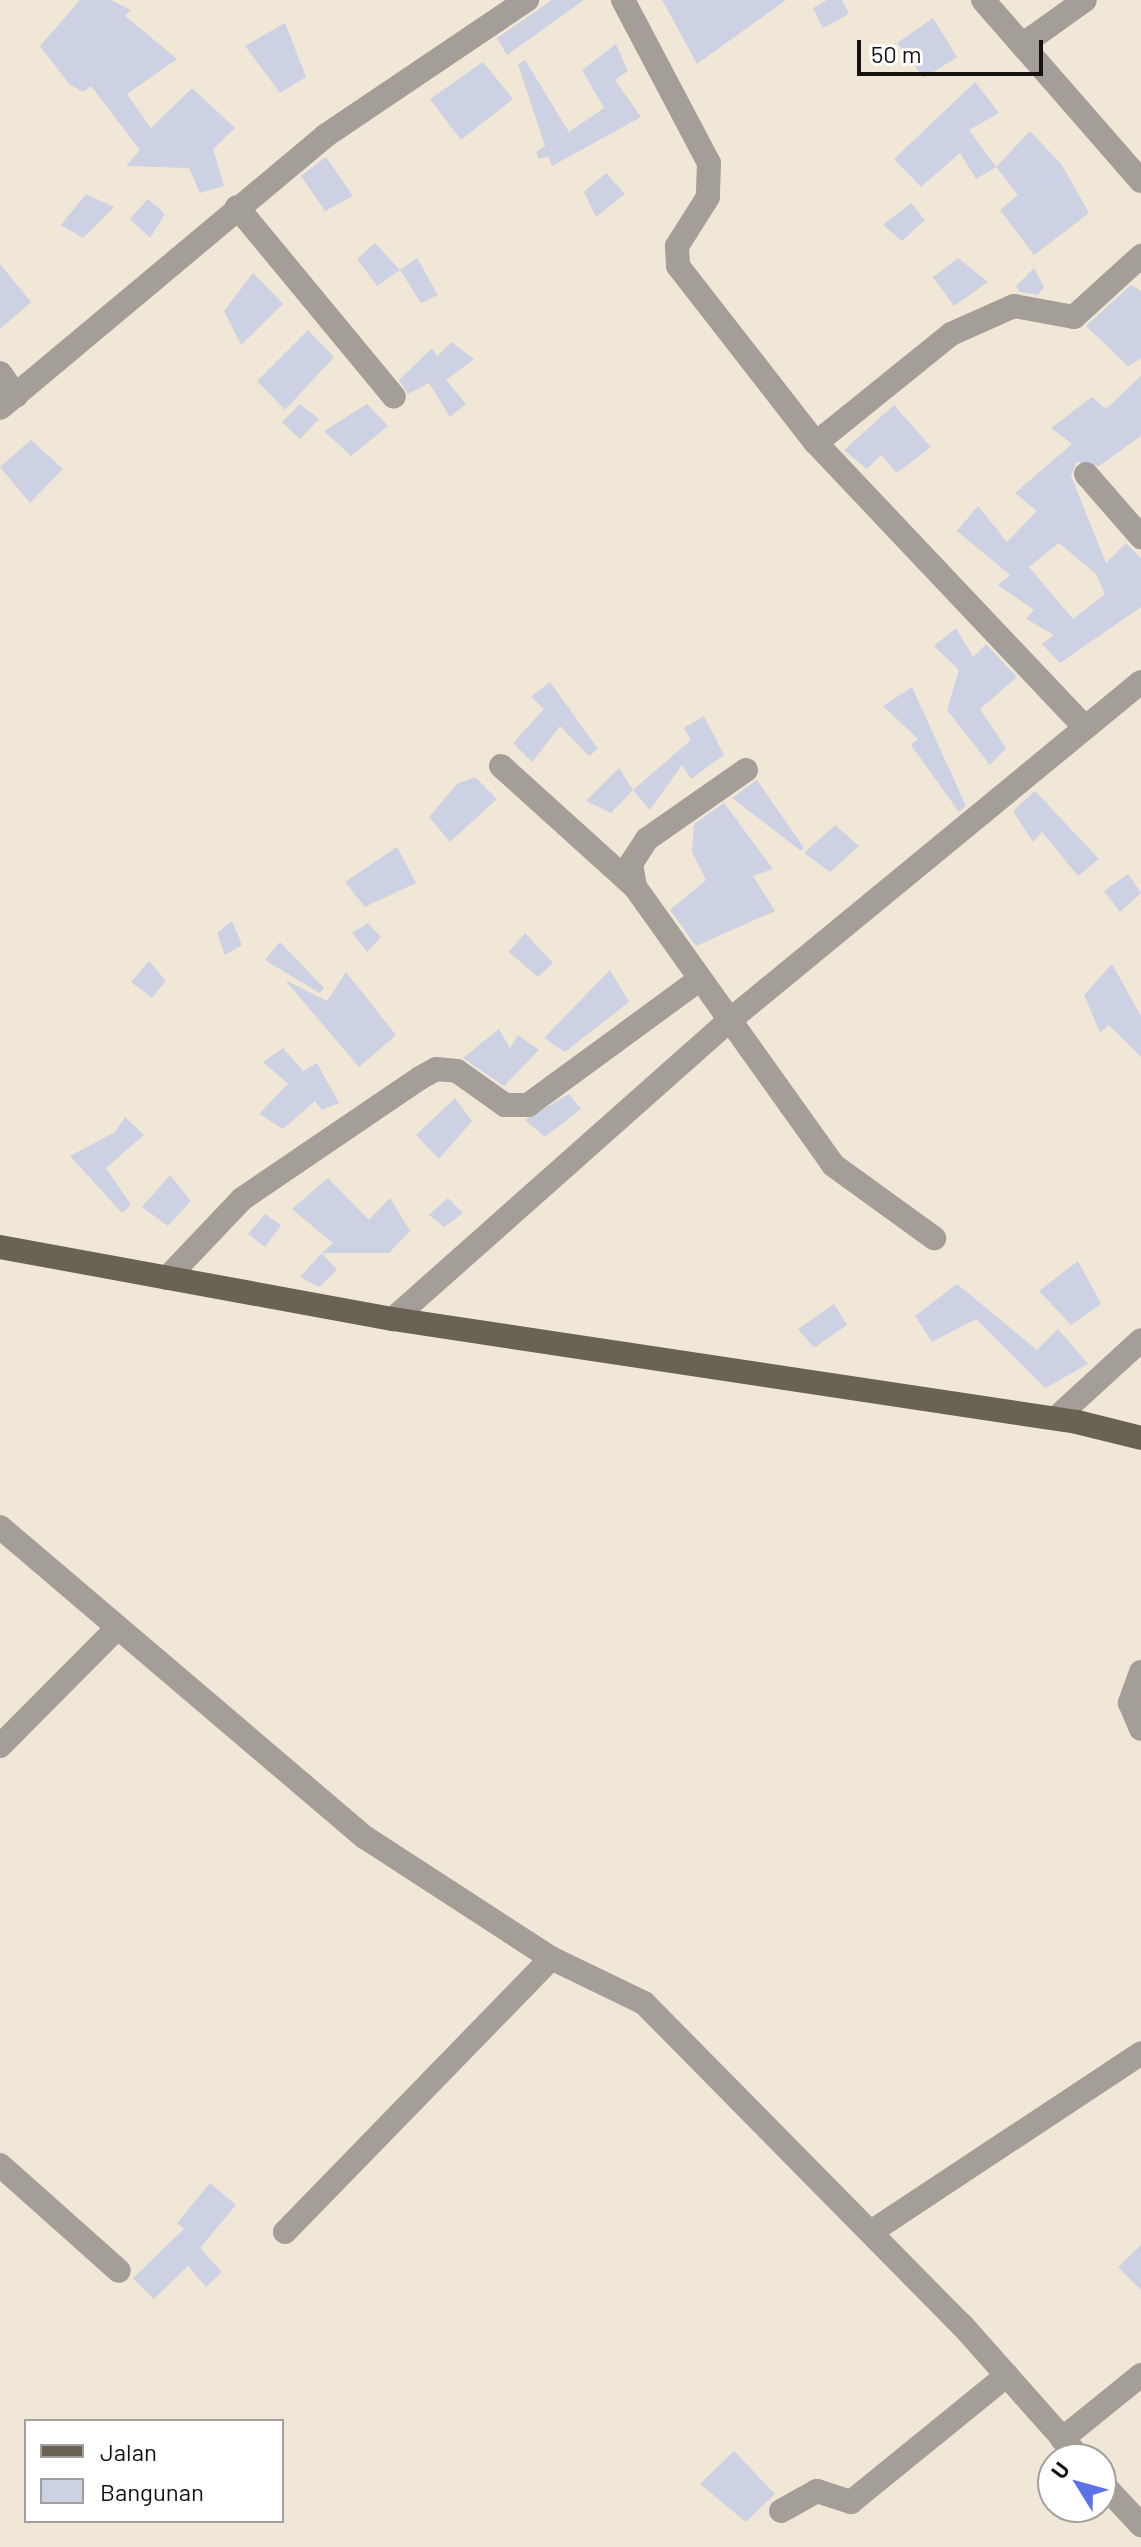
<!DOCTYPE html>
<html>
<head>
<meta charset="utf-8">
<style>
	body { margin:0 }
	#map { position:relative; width:1141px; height:2547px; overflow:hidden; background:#f1e7d6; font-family:Barlow,sans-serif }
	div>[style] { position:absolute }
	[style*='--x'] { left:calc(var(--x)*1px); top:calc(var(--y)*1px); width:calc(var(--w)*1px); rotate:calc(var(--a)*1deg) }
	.building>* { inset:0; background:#ccd1e3 }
	.minor>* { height:24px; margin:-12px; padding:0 12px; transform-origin:12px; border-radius:12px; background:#a39e97 }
	.major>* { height:24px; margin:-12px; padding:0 12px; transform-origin:12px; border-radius:12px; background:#696255 }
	span { translate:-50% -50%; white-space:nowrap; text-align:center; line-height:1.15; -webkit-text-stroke:8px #fff; paint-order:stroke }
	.legend { position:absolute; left:24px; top:2419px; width:260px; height:104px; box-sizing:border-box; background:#fff; border:2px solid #a2a09e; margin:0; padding:10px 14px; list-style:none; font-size:24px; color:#16120d }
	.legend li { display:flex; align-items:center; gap:16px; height:40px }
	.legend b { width:40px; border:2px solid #a2a09e }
	.north { position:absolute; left:1037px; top:2443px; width:80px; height:80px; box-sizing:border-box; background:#fff; border:2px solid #a2a09e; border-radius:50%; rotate:307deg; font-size:22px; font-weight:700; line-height:32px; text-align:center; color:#16120d }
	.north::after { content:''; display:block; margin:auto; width:28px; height:36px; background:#5c72e9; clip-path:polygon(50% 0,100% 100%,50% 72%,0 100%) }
	.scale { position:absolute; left:857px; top:40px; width:186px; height:36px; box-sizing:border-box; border:4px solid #16120d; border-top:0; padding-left:10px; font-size:24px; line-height:28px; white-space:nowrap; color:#16120d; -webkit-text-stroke:6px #fff; paint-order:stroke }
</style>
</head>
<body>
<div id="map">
	<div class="building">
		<div style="clip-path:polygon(80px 0,111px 0,131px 10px,125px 16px,177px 59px,127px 94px,151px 128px,192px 88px,235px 128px,213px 149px,224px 186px,200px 193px,189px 168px,126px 166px,140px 150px,91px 86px,83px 92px,69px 84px,40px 46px)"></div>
		<div style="clip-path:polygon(552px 0,584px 0,507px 55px,497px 38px)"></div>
		<div style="clip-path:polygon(662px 0,786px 0,697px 64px)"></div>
		<div style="clip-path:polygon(827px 0,842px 0,849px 14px,823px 28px,813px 8px)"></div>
		<div style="clip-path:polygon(933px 18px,957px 57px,924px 78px,897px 43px)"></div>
		<div style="clip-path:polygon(285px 23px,306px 77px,280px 93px,245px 46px)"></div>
		<div style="clip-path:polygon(616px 44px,628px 71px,615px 80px,641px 117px,552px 166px,548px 156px,539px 159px,536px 152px,545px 146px,518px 64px,525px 60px,569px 132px,604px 108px,582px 70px)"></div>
		<div style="clip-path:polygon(483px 62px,513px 99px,461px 140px,430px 99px)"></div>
		<div style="clip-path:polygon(975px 82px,999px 113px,969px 130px,996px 167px,976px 179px,960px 153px,921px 187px,894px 159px)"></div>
		<div style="clip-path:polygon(1030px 131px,1062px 165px,1089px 213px,1034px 255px,1000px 210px,1018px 195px,996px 167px)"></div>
		<div style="clip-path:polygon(326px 157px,353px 196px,325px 211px,301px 176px)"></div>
		<div style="clip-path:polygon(606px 173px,625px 194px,596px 217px,584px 192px)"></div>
		<div style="clip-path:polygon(86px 194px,114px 207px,83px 238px,61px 225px)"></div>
		<div style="clip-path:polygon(148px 199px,165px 214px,150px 238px,130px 219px)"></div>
		<div style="clip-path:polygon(911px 203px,925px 220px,902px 241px,883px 225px)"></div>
		<div style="clip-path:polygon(375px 243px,400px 270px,377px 286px,357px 259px)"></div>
		<div style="clip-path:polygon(417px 258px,438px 295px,421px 303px,400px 270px)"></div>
		<div style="clip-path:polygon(958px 258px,988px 282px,954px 306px,933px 277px)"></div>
		<div style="clip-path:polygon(0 264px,31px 302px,0 329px)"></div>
		<div style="clip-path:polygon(1034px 268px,1044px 287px,1038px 295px,1020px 292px,1016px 286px)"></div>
		<div style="clip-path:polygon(253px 273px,283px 304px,241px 345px,224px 311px)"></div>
		<div style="clip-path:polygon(1131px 285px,1141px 291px,1141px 358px,1128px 366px,1086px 326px)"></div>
		<div style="clip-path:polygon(308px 330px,334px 357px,285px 410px,257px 381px)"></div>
		<div style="clip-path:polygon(451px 342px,474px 359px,446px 380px,466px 404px,450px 417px,429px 383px,408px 394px,399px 380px,432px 348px,437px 357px)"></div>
		<div style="clip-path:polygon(evenodd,1141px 376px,1141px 436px,1099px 466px,1077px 462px,1071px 476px,1106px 563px,1126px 543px,1141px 558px,1141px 607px,1060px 663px,1042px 644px,1054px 635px,1026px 619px,1034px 610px,998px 585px,1010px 575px,957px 531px,978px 506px,1007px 542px,1037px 511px,1015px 493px,1072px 444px,1051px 428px,1092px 397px,1106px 409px,1141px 376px,1059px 543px,1096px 574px,1105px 594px,1073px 619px,1029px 567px,1059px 543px)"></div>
		<div style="clip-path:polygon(300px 404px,319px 419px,300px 439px,282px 422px)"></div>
		<div style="clip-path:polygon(367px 404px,388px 426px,351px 456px,324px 431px)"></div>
		<div style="clip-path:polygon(894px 405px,931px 447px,897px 473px,881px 455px,867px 469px,844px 450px)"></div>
		<div style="clip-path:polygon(31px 440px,63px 469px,30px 503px,0 467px)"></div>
		<div style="clip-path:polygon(956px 628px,973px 657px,986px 644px,1017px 677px,980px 709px,1006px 748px,990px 765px,947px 710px,959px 670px,934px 646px)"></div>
		<div style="clip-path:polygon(550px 682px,598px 749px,589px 756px,560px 726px,532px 762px,513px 743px,544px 709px,531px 697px)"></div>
		<div style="clip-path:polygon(912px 687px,966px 806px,959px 812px,911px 745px,918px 739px,883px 706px)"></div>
		<div style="clip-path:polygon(704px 716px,724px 755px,691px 779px,682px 765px,650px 810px,633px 790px,691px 740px,684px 728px)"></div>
		<div style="clip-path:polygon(619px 768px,633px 790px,611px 813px,586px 801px)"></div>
		<div style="clip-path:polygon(475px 777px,497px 799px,450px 842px,429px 817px,457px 784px)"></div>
		<div style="clip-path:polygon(757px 780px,804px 848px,801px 851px,732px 798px)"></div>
		<div style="clip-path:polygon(1035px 791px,1099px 859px,1078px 876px,1042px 832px,1033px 842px,1013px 811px)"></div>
		<div style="clip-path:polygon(724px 803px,773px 869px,753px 876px,775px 911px,696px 946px,670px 910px,706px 880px,692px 852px,694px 824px)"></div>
		<div style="clip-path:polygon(835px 825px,859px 846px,830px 872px,804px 853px)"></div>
		<div style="clip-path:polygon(397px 847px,416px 883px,365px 907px,345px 882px)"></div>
		<div style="clip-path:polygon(1128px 874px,1141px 893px,1120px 912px,1104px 891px)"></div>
		<div style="clip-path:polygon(232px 921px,242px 945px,225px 955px,217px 933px)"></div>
		<div style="clip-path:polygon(368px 923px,381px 937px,367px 952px,352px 933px)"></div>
		<div style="clip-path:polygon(525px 933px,553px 963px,538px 977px,509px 952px)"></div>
		<div style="clip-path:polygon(280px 942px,324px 988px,320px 993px,265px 960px)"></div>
		<div style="clip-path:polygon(149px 961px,166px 981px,152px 998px,131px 982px)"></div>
		<div style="clip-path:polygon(1112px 964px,1141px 1016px,1141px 1057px,1109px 1025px,1100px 1033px,1084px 995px)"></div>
		<div style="clip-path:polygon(610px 970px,629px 1002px,565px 1052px,544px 1038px)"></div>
		<div style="clip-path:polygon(346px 972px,396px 1035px,359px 1067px,285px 980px,327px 1001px)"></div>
		<div style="clip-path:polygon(499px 1029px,510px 1048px,518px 1035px,539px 1050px,504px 1086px,463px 1058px)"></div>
		<div style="clip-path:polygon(283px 1048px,303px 1071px,317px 1063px,339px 1103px,322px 1110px,315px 1101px,283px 1129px,259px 1114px,288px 1084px,263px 1062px)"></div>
		<div style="clip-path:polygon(569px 1094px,581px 1109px,545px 1137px,525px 1120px)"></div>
		<div style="clip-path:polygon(455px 1098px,472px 1121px,439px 1159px,416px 1135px)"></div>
		<div style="clip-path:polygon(125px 1117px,144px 1135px,106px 1168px,131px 1205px,122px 1213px,70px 1156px,115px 1132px)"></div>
		<div style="clip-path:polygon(170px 1175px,191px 1201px,168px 1226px,142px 1207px)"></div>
		<div style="clip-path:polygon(328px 1178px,369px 1220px,390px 1198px,410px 1231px,389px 1253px,322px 1253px,333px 1243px,292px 1209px)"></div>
		<div style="clip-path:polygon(448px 1198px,463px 1213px,444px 1227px,429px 1215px)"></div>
		<div style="clip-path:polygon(265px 1214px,281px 1225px,265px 1247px,248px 1234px)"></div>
		<div style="clip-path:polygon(322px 1253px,337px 1270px,319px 1287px,300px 1277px)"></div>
		<div style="clip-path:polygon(1078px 1261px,1101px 1304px,1071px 1325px,1039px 1291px)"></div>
		<div style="clip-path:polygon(957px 1284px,1037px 1350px,1058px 1329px,1088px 1364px,1045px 1388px,976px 1319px,932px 1342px,915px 1316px)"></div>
		<div style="clip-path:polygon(834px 1304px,847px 1325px,814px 1348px,798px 1329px)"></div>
		<div style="clip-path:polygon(210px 2183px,236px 2205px,200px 2248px,222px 2272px,206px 2287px,188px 2266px,154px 2299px,133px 2278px,184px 2229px,177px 2223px)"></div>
		<div style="clip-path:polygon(1141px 2245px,1141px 2290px,1118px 2267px)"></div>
		<div style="clip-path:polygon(734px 2451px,775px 2494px,746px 2522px,700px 2484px)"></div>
	</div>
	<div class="minor">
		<div style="--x:623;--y:0;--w:184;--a:62.2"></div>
		<div style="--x:709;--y:163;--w:34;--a:92"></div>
		<div style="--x:708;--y:197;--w:58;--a:122.3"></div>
		<div style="--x:677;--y:246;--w:20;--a:87"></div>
		<div style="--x:678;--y:266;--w:224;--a:52.1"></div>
		<div style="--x:816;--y:443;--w:391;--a:46.6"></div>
		<div style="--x:983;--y:0;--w:240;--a:48.9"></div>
		<div style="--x:1022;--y:45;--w:77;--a:-35.5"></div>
		<div style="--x:237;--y:207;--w:246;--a:50.4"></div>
		<div style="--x:0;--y:373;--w:28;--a:55"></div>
		<div style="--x:0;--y:408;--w:424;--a:-39.9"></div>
		<div style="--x:325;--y:136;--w:244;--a:-34"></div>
		<div style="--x:816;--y:443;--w:174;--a:-38.9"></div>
		<div style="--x:951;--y:334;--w:69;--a:-24"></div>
		<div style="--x:1014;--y:306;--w:61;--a:10.4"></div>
		<div style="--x:1074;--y:317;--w:91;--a:-42.3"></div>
		<div style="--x:1086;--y:474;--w:84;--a:48.9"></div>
		<div style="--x:501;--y:766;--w:181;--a:42.1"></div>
		<div style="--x:746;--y:770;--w:121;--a:145.1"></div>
		<div style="--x:647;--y:839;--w:30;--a:123"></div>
		<div style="--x:631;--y:864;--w:23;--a:80"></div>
		<div style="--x:635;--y:887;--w:341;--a:54.5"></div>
		<div style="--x:833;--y:1165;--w:125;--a:35.9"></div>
		<div style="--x:167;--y:1278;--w:109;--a:-46.5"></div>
		<div style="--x:242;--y:1199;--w:215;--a:-34.2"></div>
		<div style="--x:420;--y:1078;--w:18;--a:-29"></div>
		<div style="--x:436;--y:1069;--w:21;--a:5"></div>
		<div style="--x:457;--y:1071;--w:59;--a:35.3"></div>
		<div style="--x:505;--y:1105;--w:23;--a:0"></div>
		<div style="--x:528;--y:1105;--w:212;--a:-36.2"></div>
		<div style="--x:393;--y:1319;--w:451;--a:-41.6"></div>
		<div style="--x:730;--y:1020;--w:532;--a:-39.43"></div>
		<div style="--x:1056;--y:1418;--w:115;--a:-42.5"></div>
		<div style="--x:0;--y:1527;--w:480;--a:40.4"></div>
		<div style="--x:366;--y:1838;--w:221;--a:33"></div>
		<div style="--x:551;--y:1958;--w:103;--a:25.8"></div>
		<div style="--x:644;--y:2003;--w:453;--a:45.4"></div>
		<div style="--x:962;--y:2325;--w:179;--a:48.4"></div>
		<div style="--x:1141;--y:1672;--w:33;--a:110"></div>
		<div style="--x:1130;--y:1703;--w:28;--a:67"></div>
		<div style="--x:0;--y:1746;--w:163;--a:-45.2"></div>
		<div style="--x:0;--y:2165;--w:159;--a:41.7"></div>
		<div style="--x:285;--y:2232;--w:382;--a:-45.8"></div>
		<div style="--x:871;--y:2232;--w:324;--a:-33.5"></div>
		<div style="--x:1062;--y:2439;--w:102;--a:-39"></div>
		<div style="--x:1101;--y:2482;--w:59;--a:47.1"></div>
		<div style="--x:781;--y:2511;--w:41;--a:-29.1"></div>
		<div style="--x:817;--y:2491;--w:36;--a:18"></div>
		<div style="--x:851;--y:2502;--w:201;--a:-39.1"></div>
	</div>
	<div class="major">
		<div style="--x:0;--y:1247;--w:400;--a:10.4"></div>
		<div style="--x:393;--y:1319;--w:692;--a:8.56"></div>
		<div style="--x:1077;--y:1422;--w:66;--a:14"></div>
	</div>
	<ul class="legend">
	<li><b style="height:10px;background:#696255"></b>Jalan</li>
	<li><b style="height:22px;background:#ccd1e3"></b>Bangunan</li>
	</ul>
	<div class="north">U</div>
	<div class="scale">50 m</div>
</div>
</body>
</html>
